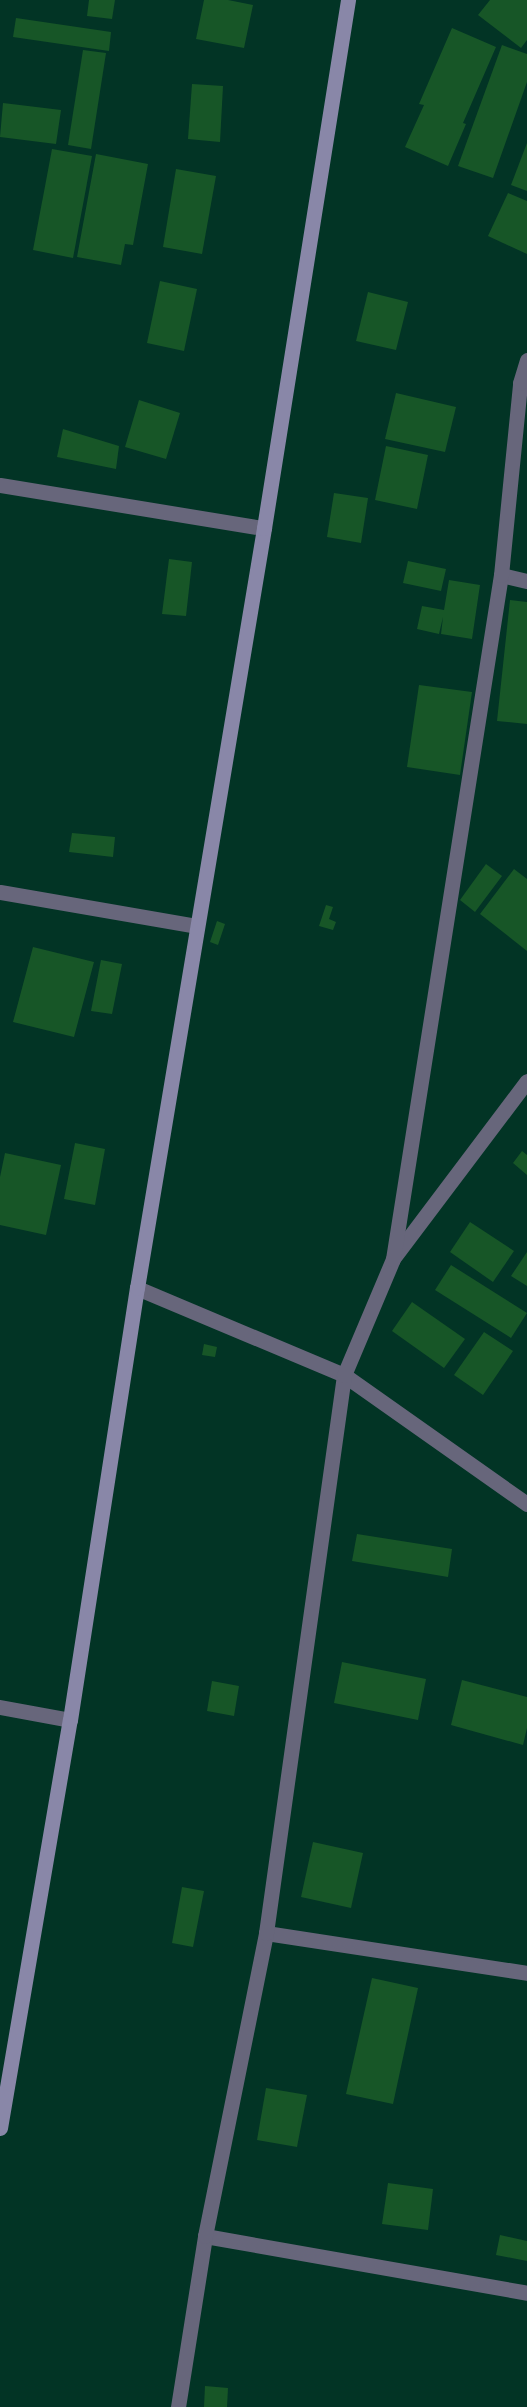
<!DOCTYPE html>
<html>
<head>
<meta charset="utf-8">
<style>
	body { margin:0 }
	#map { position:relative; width:527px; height:2407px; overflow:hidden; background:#023425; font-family:"Sofia Sans Condensed",sans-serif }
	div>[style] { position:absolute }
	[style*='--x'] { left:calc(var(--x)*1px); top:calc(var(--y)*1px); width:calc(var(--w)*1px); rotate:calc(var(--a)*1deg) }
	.building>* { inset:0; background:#175627 }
	.street>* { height:15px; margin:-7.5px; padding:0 7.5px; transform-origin:7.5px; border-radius:7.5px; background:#67667b }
	.secondary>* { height:15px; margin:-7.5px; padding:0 7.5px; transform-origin:7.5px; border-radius:7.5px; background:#8987a8 }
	span { translate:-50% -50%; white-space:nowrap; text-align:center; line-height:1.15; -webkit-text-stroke:5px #07281d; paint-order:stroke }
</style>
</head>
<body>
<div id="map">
	<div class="building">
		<div style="clip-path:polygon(89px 0,115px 0,112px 19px,87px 16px)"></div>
		<div style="clip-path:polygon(204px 0,228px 0,253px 5px,244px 48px,196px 39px)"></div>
		<div style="clip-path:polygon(490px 0,527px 0,527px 40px,521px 48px,478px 15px)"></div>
		<div style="clip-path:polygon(16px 18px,111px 32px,109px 51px,13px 37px)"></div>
		<div style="clip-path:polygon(452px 28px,496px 47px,463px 123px,466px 124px,448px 166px,405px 147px,424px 105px,419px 104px)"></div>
		<div style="clip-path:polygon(502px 45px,527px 54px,527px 82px,493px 178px,458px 166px)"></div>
		<div style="clip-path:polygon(83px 50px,106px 53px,91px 149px,68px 145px)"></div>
		<div style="clip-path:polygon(192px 84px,223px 86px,220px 142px,188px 139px)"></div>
		<div style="clip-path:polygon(3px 103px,61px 110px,56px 144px,0 137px)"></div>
		<div style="clip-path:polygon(527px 143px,527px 191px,511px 185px)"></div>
		<div style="clip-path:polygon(52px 149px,92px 156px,73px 258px,33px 250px)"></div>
		<div style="clip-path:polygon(96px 154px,148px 164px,133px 245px,125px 244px,121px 265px,77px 257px)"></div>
		<div style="clip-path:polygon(176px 169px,216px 176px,202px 254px,163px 247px)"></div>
		<div style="clip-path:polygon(508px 193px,527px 201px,527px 254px,488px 236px)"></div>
		<div style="clip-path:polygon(160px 281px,197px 289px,184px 351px,147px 343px)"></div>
		<div style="clip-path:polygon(368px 292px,408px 302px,396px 350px,356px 341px)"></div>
		<div style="clip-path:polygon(396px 393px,456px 407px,445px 452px,385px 439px)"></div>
		<div style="clip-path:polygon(139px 400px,180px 413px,166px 459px,125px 447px)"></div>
		<div style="clip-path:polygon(63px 429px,119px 446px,116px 469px,57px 457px)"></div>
		<div style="clip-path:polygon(386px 446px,428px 455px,417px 509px,375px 500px)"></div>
		<div style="clip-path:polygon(334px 493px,368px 498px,361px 543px,327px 537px)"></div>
		<div style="clip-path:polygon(169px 559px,192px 562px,186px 616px,162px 614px)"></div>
		<div style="clip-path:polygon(408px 561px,446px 569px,441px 591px,403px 583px)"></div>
		<div style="clip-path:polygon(449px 580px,480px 585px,472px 639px,441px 634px,443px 617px,439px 634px,417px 629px,422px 606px,444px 610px)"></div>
		<div style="clip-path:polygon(510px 600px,527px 602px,527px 724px,497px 721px)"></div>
		<div style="clip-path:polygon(419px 685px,472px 692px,460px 775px,407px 767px)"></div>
		<div style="clip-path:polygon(72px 833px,115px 837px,113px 857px,69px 852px)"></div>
		<div style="clip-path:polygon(486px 864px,502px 876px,475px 912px,460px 900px)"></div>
		<div style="clip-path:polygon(514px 869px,527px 879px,527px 951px,480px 914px)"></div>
		<div style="clip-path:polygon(326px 905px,333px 907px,329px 919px,336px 922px,333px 930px,319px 926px)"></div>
		<div style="clip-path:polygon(217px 921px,225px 924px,218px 945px,210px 942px)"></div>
		<div style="clip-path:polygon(33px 947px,94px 962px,74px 1037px,13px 1022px)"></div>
		<div style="clip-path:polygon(101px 960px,122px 964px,112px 1014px,91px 1011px)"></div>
		<div style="clip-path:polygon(75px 1143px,105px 1149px,95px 1205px,64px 1199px)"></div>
		<div style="clip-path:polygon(522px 1151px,527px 1155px,527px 1175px,513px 1163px)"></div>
		<div style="clip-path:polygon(5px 1153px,61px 1165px,46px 1235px,0 1225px,0 1177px)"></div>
		<div style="clip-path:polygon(470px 1222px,514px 1251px,493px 1282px,450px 1252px)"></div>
		<div style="clip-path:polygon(527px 1252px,527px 1286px,511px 1276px)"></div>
		<div style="clip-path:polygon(451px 1265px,527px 1313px,511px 1338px,435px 1290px)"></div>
		<div style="clip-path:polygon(412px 1302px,465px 1339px,444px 1368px,392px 1331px)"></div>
		<div style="clip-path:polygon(484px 1332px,513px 1351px,483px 1395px,454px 1375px)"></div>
		<div style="clip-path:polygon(204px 1344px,217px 1347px,215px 1357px,202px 1355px)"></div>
		<div style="clip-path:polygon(357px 1534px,452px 1549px,448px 1577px,352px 1561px)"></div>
		<div style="clip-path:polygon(342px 1662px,426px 1679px,418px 1720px,334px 1703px)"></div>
		<div style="clip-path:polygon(462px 1680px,527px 1697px,527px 1728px,523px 1745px,451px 1725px)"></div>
		<div style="clip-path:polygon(212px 1681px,239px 1686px,234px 1716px,207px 1711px)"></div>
		<div style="clip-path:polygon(313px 1842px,363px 1853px,351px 1908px,301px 1897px)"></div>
		<div style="clip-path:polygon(182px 1887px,204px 1891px,193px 1947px,172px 1943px)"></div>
		<div style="clip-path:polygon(372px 1978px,418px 1988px,393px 2104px,346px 2094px)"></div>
		<div style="clip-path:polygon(266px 2088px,307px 2095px,297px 2147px,257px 2140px)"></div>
		<div style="clip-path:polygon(388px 2183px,433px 2189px,428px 2230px,382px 2224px)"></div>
		<div style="clip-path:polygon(500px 2235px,527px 2241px,527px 2261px,496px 2255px)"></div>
		<div style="clip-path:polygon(205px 2386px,228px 2388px,227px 2407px,204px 2407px)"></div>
	</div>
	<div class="street">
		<div style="--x:0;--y:485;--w:267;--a:9.3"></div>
		<div style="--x:501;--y:575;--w:27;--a:13"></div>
		<div style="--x:0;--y:892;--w:199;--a:9.8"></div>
		<div style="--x:395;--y:1256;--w:219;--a:-53"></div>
		<div style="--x:137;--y:1288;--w:225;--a:22.8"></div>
		<div style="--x:344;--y:1375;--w:224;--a:35.2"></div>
		<div style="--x:0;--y:1707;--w:71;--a:10.5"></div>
		<div style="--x:266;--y:1933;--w:264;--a:8.7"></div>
		<div style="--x:205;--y:2236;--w:327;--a:10"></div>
		<div style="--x:178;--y:2407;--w:173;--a:-81"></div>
		<div style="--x:205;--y:2236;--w:309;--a:-78.6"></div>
		<div style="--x:266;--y:1933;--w:563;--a:-82.04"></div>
		<div style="--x:344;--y:1375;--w:126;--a:-67.1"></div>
		<div style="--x:393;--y:1259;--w:692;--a:-81.03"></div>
		<div style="--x:501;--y:575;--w:193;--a:-84.3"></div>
		<div style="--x:520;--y:383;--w:24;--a:-73"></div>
	</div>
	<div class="secondary">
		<div style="--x:0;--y:2128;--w:414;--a:-80.3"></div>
		<div style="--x:70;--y:1720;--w:437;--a:-81.2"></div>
		<div style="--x:137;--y:1288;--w:771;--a:-80.51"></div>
		<div style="--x:264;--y:528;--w:535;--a:-80.96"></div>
	</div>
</div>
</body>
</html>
